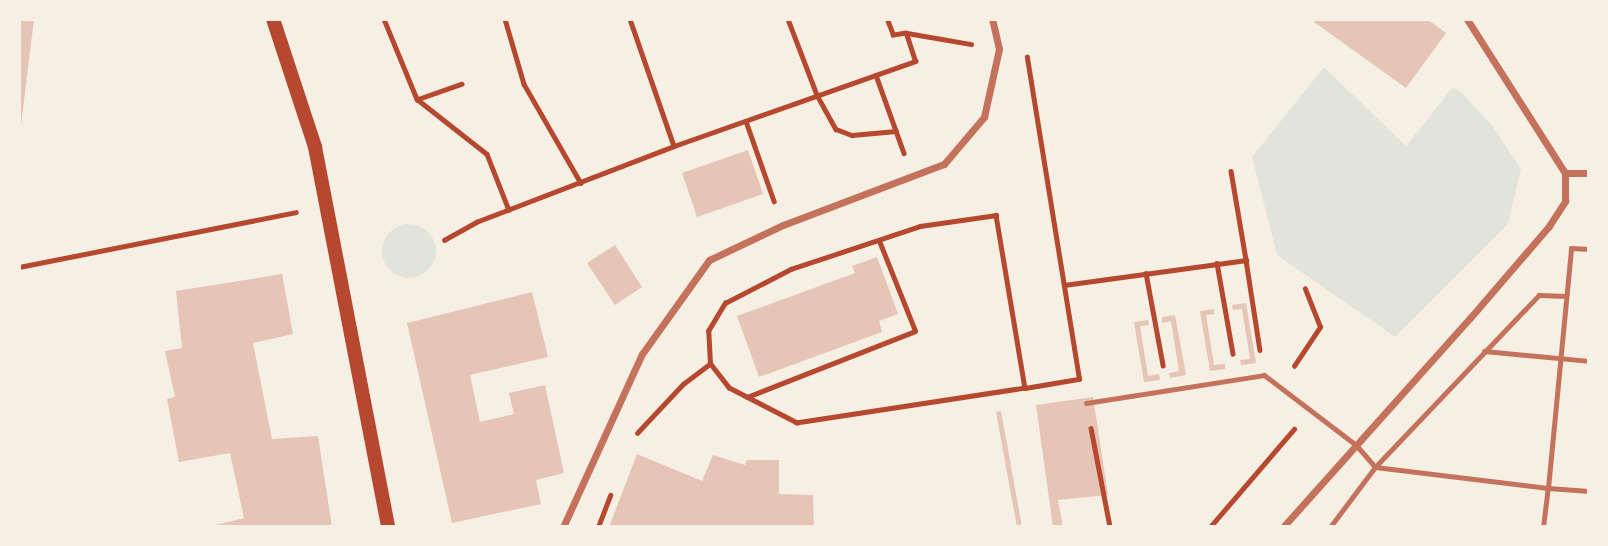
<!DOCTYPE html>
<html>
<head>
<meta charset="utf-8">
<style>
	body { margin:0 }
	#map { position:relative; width:1608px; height:546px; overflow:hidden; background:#f6efe4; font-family:"Noto Sans",sans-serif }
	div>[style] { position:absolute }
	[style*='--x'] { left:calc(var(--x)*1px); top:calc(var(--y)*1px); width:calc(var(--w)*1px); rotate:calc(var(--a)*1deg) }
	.green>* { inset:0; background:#e2e4dc }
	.round { border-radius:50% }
	.building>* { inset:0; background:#e6c5b7 }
	.path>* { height:4.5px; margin:-2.25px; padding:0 2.25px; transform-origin:2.25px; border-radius:2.25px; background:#b5482f }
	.service>* { height:5px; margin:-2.5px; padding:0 2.5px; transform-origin:2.5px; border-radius:2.5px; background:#c5725c }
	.minor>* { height:7px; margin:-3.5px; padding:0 3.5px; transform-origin:3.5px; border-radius:3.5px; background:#c5725c }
	.secondary>* { height:14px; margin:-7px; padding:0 7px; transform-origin:7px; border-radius:7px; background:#b5482f }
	span { translate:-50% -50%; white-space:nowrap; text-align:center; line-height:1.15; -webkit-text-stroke:6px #f6efe4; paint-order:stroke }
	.frame { position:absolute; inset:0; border:21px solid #f6efe4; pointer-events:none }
</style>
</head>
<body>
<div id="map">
	<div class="green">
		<div style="clip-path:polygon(1324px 67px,1406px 146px,1453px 87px,1461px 92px,1493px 127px,1521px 169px,1508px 224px,1395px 337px,1277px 255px,1252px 157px)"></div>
		<div class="round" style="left:382px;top:224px;width:54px;height:54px"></div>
	</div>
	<div class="building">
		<div style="clip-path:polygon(19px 19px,34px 19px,21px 125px,19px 125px)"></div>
		<div style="clip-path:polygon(1316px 19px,1427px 19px,1446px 33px,1406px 88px,1314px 22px)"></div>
		<div style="clip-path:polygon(748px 150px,763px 194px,697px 217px,682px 173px)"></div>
		<div style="clip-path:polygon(615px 245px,642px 287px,615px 305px,587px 263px)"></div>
		<div style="clip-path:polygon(877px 257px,898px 314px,879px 321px,882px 332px,759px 377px,737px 316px,855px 273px,852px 266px)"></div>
		<div style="clip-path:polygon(282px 274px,293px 334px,253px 343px,272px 439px,318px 436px,332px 527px,207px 527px,244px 518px,230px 453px,179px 462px,167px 399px,175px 397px,165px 351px,182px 348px,176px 291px)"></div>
		<div style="clip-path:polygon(532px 292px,548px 357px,470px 375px,480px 422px,514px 414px,509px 393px,545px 385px,564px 473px,536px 480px,541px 504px,452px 523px,407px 323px)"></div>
		<div style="clip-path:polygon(1246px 303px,1256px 363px,1241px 365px,1240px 360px,1250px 359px,1242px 309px,1233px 310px,1232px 305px)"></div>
		<div style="clip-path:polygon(1214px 309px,1214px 314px,1206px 315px,1214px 365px,1225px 364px,1225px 369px,1210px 371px,1200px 311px)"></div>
		<div style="clip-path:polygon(1175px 315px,1186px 375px,1170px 378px,1169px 373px,1179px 371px,1171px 321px,1162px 323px,1162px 317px)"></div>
		<div style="clip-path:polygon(1148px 320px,1149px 325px,1140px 326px,1148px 376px,1159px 374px,1160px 380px,1144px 382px,1134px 322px)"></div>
		<div style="clip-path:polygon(1093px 397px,1108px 495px,1058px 500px,1063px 527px,1053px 527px,1036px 405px)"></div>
		<div style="clip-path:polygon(1001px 411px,1022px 527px,1017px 527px,996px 412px)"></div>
		<div style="clip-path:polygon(637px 454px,702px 481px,713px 455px,745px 465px,747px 460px,779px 460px,779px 494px,813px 495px,814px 527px,609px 527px)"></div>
	</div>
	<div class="path">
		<div style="--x:384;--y:19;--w:87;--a:67.6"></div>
		<div style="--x:417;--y:99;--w:89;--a:38.2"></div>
		<div style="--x:487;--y:154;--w:60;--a:68.6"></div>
		<div style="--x:505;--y:19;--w:68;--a:73.7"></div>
		<div style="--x:524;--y:84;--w:114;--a:60.1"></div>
		<div style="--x:630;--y:19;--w:134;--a:70.9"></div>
		<div style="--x:788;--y:19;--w:81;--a:69.1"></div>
		<div style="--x:817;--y:95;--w:39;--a:61"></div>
		<div style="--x:836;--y:129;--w:17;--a:21"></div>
		<div style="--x:852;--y:135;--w:44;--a:-5.2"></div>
		<div style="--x:907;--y:33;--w:65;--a:9.8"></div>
		<div style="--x:876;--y:75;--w:83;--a:70.3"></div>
		<div style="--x:418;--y:99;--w:46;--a:-19.2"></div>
		<div style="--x:746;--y:121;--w:85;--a:70.7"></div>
		<div style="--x:1231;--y:171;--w:90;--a:80.4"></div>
		<div style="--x:444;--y:240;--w:37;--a:-29"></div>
		<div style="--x:476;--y:222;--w:212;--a:-21"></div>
		<div style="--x:674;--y:146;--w:256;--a:-19.4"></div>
		<div style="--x:915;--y:61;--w:29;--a:-108"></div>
		<div style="--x:906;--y:33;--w:13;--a:171"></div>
		<div style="--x:893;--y:35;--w:17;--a:-111"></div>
		<div style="--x:1217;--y:263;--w:92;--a:80"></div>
		<div style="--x:19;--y:267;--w:282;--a:-11.2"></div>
		<div style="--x:1146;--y:273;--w:94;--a:79.5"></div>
		<div style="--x:1064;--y:285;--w:184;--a:-7.8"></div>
		<div style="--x:1246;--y:260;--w:91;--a:81.2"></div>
		<div style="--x:1294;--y:366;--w:47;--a:-56.3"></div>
		<div style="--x:1320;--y:327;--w:41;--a:-111.5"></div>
		<div style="--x:1025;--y:388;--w:55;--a:-9.5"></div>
		<div style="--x:1079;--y:379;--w:326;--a:-99.2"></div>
		<div style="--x:747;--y:397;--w:180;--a:-21.4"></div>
		<div style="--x:915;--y:331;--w:97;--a:-111.8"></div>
		<div style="--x:1091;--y:428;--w:101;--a:79.1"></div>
		<div style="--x:637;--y:433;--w:67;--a:-46.8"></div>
		<div style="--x:683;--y:384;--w:34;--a:-37"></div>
		<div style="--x:710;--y:364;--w:33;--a:-93"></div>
		<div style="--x:708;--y:331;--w:33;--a:-59"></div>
		<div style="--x:725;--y:303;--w:74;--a:-27.3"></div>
		<div style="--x:791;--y:269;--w:136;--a:-18.4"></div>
		<div style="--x:920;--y:226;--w:77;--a:-8.2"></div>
		<div style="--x:996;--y:215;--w:175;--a:80.5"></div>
		<div style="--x:1025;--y:388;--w:231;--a:171.3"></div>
		<div style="--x:797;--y:423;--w:76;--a:-152.8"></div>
		<div style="--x:729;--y:388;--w:31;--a:-128"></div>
		<div style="--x:598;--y:527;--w:34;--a:-69"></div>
		<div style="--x:1210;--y:527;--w:129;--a:-49.4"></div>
	</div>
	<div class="service">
		<div style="--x:1484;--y:351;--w:105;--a:5.4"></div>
		<div style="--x:1086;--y:403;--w:180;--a:-8.9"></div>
		<div style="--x:1264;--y:375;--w:116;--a:37.3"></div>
		<div style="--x:1356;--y:445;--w:29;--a:49"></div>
		<div style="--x:1375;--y:467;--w:174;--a:6.9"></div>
		<div style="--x:1548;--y:488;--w:241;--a:-84.5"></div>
		<div style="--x:1571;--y:248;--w:18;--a:3"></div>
		<div style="--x:1330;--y:527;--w:75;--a:-53.1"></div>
		<div style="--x:1375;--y:467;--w:238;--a:-46.4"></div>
		<div style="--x:1539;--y:295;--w:27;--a:2"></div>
		<div style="--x:1543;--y:527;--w:39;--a:-83"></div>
		<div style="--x:1548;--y:488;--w:41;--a:4.2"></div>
	</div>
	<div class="minor">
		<div style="--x:1565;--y:173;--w:24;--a:0"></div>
		<div style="--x:563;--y:527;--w:190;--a:-65.5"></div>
		<div style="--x:642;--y:354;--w:115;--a:-54.5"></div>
		<div style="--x:709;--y:260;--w:82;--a:-25.3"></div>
		<div style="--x:783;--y:225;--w:172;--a:-20.8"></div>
		<div style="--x:944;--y:164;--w:62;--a:-49.6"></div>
		<div style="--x:984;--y:117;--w:70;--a:-77.6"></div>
		<div style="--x:999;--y:49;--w:31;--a:-103"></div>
		<div style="--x:1283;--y:527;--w:280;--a:-48.2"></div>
		<div style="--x:1470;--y:318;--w:121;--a:-49.3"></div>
		<div style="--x:1549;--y:226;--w:30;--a:-57"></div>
		<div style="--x:1565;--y:201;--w:28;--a:-90"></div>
		<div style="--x:1565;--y:173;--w:183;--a:-122.5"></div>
	</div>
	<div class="secondary">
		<div style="--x:273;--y:19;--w:135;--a:71.8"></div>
		<div style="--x:315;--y:147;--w:387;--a:79.1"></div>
	</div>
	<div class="frame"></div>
</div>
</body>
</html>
